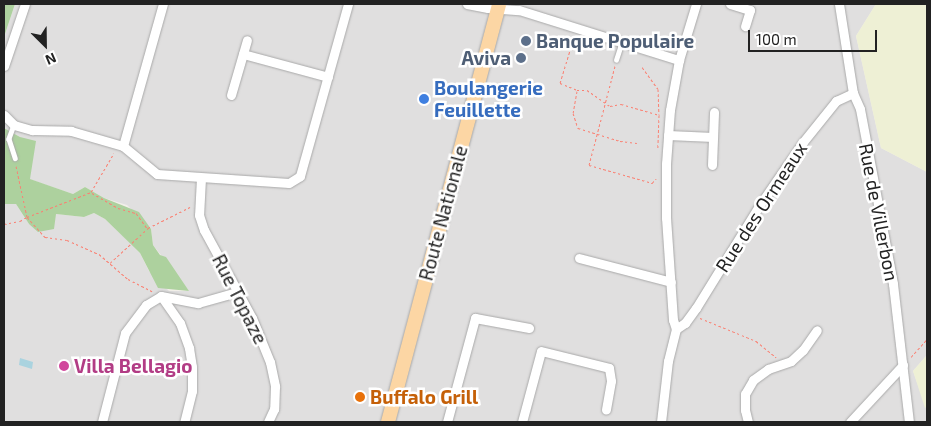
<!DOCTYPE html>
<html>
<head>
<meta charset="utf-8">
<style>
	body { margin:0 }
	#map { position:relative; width:931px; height:426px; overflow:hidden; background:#f2efe9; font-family:"Exo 2",sans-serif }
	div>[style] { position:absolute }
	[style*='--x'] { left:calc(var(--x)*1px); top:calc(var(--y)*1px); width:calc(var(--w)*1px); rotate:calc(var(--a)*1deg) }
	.residential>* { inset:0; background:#e0dfdf }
	.farmland>* { inset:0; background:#eef0d5 }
	.forest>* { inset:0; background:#add19e }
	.water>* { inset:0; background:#aad3df }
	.path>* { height:1px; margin-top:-0.5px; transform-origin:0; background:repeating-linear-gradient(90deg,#fa8072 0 2.5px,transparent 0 5px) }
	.roads { filter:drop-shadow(0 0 1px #a9a9a9) drop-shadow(0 0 1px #a9a9a9) }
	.lane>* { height:4.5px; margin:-2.25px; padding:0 2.25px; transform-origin:2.25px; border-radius:2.25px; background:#fff }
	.street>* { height:9px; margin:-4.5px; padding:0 4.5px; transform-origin:4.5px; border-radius:4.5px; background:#fff }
	.primary>* { height:14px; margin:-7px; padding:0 7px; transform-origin:7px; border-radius:7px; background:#fcd6a4 }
	.dots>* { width:14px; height:14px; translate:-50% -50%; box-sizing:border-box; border:2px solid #fff; border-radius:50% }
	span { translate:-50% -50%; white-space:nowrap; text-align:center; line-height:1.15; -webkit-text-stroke:5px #fff; paint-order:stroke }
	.service-label { font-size:19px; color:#4e5e75; font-weight:700 }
	.left { translate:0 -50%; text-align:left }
	.right { translate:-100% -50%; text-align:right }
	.shop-label { font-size:19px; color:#366cbe; font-weight:700 }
	.street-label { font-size:19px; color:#222 }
	.hotel-label { font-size:19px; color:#b23c85; font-weight:700 }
	.food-label { font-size:19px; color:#c56008; font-weight:700 }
	.frame { position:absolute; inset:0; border:5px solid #222; pointer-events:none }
	.north { position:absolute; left:20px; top:20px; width:50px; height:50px; -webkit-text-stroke:4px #fff; paint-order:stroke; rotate:157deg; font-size:14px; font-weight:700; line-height:20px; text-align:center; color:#222 }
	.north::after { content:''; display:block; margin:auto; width:18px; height:22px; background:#222; clip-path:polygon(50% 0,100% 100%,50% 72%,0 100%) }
	.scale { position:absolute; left:748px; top:30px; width:129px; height:22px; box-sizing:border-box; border:2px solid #222; border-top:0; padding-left:6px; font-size:15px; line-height:18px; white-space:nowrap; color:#222; -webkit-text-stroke:4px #fff; paint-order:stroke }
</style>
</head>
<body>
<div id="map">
	<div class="residential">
		<div style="clip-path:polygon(15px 4px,876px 4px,856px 36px,881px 148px,927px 172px,927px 355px,913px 371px,926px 408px,927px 406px,927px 422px,4px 422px,4px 204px,16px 204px,29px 224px,56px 214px,84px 217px,94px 213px,105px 219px,125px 238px,140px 253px,149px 271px,169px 291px,189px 291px,153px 245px,151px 229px,127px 205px,104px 198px,85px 187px,73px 194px,29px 179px,20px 137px,4px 128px,4px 37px)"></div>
	</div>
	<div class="farmland">
		<div style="clip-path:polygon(876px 4px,927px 4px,927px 172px,881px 148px,856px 36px)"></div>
		<div style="clip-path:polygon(927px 355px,927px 406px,925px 408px,913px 371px)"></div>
	</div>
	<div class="forest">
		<div style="clip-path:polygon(4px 4px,15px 4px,4px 37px)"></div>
		<div style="clip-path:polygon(4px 128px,20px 137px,36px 141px,30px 179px,73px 194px,85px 187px,104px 198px,139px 212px,151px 229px,153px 245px,160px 255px,166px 257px,189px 291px,158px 288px,140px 253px,105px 219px,94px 213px,84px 217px,56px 214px,54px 229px,38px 232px,29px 224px,16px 204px,4px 204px)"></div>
	</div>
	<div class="water">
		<div style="clip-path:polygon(20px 358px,33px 362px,32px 369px,19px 365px)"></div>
	</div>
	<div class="path">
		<div style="--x:571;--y:47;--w:38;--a:107"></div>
		<div style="--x:560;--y:83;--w:18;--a:22"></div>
		<div style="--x:577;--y:90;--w:10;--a:0"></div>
		<div style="--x:587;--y:90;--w:28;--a:35"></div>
		<div style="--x:610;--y:106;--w:11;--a:-10"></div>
		<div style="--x:621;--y:104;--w:40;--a:16"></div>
		<div style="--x:659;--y:115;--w:33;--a:92"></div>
		<div style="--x:615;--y:66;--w:102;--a:104.7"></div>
		<div style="--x:589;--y:165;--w:66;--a:15.9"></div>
		<div style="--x:652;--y:183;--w:6;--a:-45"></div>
		<div style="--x:642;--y:67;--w:27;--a:54"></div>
		<div style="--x:658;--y:89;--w:25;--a:88"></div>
		<div style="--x:577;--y:91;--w:22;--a:100"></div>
		<div style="--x:573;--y:113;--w:16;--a:72"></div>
		<div style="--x:578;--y:128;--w:44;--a:17.2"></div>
		<div style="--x:620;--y:141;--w:17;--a:7"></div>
		<div style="--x:16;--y:166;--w:52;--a:77.8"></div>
		<div style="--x:27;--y:217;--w:27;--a:48"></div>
		<div style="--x:45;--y:237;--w:22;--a:8"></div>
		<div style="--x:67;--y:240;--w:35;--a:24"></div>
		<div style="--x:99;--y:254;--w:38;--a:41"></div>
		<div style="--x:128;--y:279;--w:27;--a:27"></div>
		<div style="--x:92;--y:193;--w:30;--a:30"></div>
		<div style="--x:118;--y:208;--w:19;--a:16"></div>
		<div style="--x:136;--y:213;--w:19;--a:54"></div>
		<div style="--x:4;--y:224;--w:16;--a:-11"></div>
		<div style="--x:20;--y:221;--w:8;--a:-30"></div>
		<div style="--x:27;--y:217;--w:69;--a:-21.3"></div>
		<div style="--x:91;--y:192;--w:45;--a:-59.5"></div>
		<div style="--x:110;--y:263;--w:52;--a:-42.6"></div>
		<div style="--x:148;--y:228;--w:47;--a:-26.6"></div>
		<div style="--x:700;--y:318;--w:61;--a:22.3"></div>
		<div style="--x:756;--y:341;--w:26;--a:39"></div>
		<div style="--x:911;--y:357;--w:24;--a:-48"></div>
	</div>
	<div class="roads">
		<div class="lane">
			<div style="--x:616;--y:60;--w:19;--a:-72"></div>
			<div style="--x:14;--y:125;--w:15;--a:110"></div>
			<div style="--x:9;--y:139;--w:20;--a:72"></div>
		</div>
		<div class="street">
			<div style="--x:467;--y:4;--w:21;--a:11"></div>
			<div style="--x:488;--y:8;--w:31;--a:4"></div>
			<div style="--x:519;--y:10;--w:168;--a:17.4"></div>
			<div style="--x:730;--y:4;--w:21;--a:17"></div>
			<div style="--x:750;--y:10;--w:17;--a:107"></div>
			<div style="--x:839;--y:4;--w:90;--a:81.1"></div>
			<div style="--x:853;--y:93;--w:17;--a:66"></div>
			<div style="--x:860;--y:109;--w:178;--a:79.3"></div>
			<div style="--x:893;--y:284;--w:139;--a:83.4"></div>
			<div style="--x:243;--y:54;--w:88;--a:15.1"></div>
			<div style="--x:4;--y:66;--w:65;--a:-71.3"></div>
			<div style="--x:231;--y:95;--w:57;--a:-73.8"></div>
			<div style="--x:4;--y:115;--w:14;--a:45"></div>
			<div style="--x:14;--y:125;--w:19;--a:16"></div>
			<div style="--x:32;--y:130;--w:39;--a:1"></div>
			<div style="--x:71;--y:131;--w:54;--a:16.1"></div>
			<div style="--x:123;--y:146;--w:44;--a:39.5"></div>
			<div style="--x:157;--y:174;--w:132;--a:3.9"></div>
			<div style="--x:289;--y:183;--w:13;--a:-32"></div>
			<div style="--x:300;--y:176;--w:179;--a:-74.4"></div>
			<div style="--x:668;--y:135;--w:45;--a:2.5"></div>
			<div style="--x:123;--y:146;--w:148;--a:-74.3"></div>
			<div style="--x:712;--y:165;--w:53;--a:-87.8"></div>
			<div style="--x:201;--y:178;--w:37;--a:93"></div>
			<div style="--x:199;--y:215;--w:16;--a:72"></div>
			<div style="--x:204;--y:230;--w:100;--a:61.4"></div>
			<div style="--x:252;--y:318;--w:48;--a:67.8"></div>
			<div style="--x:270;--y:362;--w:25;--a:78"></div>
			<div style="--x:275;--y:386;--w:23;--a:92"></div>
			<div style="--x:274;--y:409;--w:14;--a:115"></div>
			<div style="--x:579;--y:258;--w:95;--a:14.6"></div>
			<div style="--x:161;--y:296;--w:33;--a:55"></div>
			<div style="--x:180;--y:323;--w:27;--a:70"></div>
			<div style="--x:189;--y:348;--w:19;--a:81"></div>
			<div style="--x:192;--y:367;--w:24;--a:90"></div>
			<div style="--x:192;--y:391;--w:32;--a:104"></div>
			<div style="--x:676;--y:329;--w:11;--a:-34"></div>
			<div style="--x:685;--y:323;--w:19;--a:-54"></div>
			<div style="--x:696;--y:308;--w:120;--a:-58.3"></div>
			<div style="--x:759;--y:206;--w:78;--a:-55.5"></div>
			<div style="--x:803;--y:142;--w:53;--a:-51.2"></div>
			<div style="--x:836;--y:101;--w:19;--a:-25"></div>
			<div style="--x:102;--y:422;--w:92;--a:-75.5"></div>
			<div style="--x:125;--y:333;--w:35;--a:-53"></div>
			<div style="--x:146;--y:305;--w:17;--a:-31"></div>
			<div style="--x:161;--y:296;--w:38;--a:11"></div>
			<div style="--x:198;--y:303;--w:41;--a:-15.8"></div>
			<div style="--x:447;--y:422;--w:108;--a:-74.9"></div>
			<div style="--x:475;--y:318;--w:55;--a:10.5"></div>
			<div style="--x:522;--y:422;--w:73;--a:-75"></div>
			<div style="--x:541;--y:351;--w:70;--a:14"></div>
			<div style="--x:609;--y:368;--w:13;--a:81"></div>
			<div style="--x:611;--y:381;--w:29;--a:100"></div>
			<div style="--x:661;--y:422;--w:61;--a:-83.5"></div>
			<div style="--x:668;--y:361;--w:33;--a:-76"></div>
			<div style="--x:676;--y:329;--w:9;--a:-108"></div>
			<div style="--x:673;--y:320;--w:102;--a:-93.9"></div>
			<div style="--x:666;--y:218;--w:54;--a:-90"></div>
			<div style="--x:666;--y:164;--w:54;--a:-85.8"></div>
			<div style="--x:670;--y:110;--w:51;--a:-79.8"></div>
			<div style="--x:679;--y:60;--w:59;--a:-73.1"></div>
			<div style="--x:748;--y:422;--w:12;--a:-104"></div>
			<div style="--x:745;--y:410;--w:16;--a:-90"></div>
			<div style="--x:745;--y:394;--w:16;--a:-60"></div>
			<div style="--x:753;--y:380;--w:19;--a:-36"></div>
			<div style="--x:768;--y:369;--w:24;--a:-19"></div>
			<div style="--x:791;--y:361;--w:16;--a:-43"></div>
			<div style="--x:803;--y:350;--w:24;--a:-55"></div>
			<div style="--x:850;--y:422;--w:78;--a:-47.1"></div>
		</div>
		<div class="primary">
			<div style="--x:388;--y:422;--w:432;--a:-75.1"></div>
		</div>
	</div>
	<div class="dots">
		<div style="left:526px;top:41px;background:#5c6f8a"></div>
		<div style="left:521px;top:58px;background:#5c6f8a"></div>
		<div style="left:424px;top:99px;background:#3f7fe0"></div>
		<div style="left:64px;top:366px;background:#d1479c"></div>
		<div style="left:360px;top:397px;background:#e8710a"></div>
	</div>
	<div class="service-label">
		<span class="left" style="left:536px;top:41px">Banque Populaire</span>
		<span class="right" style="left:511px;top:58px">Aviva</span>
	</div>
	<div class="shop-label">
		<span class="left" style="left:434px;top:99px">Boulangerie<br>Feuillette</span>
	</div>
	<div class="street-label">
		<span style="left:761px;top:207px;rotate:-57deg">Rue des Ormeaux</span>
		<span style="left:879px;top:212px;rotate:79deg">Rue de Villerbon</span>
		<span style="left:443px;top:213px;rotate:-75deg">Route Nationale</span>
		<span style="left:240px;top:299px;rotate:63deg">Rue Topaze</span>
	</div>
	<div class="hotel-label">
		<span class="left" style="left:74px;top:366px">Villa Bellagio</span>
	</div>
	<div class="food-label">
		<span class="left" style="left:370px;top:397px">Buffalo Grill</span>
	</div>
	<div class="frame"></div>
	<div class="north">N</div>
	<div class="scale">100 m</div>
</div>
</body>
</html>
